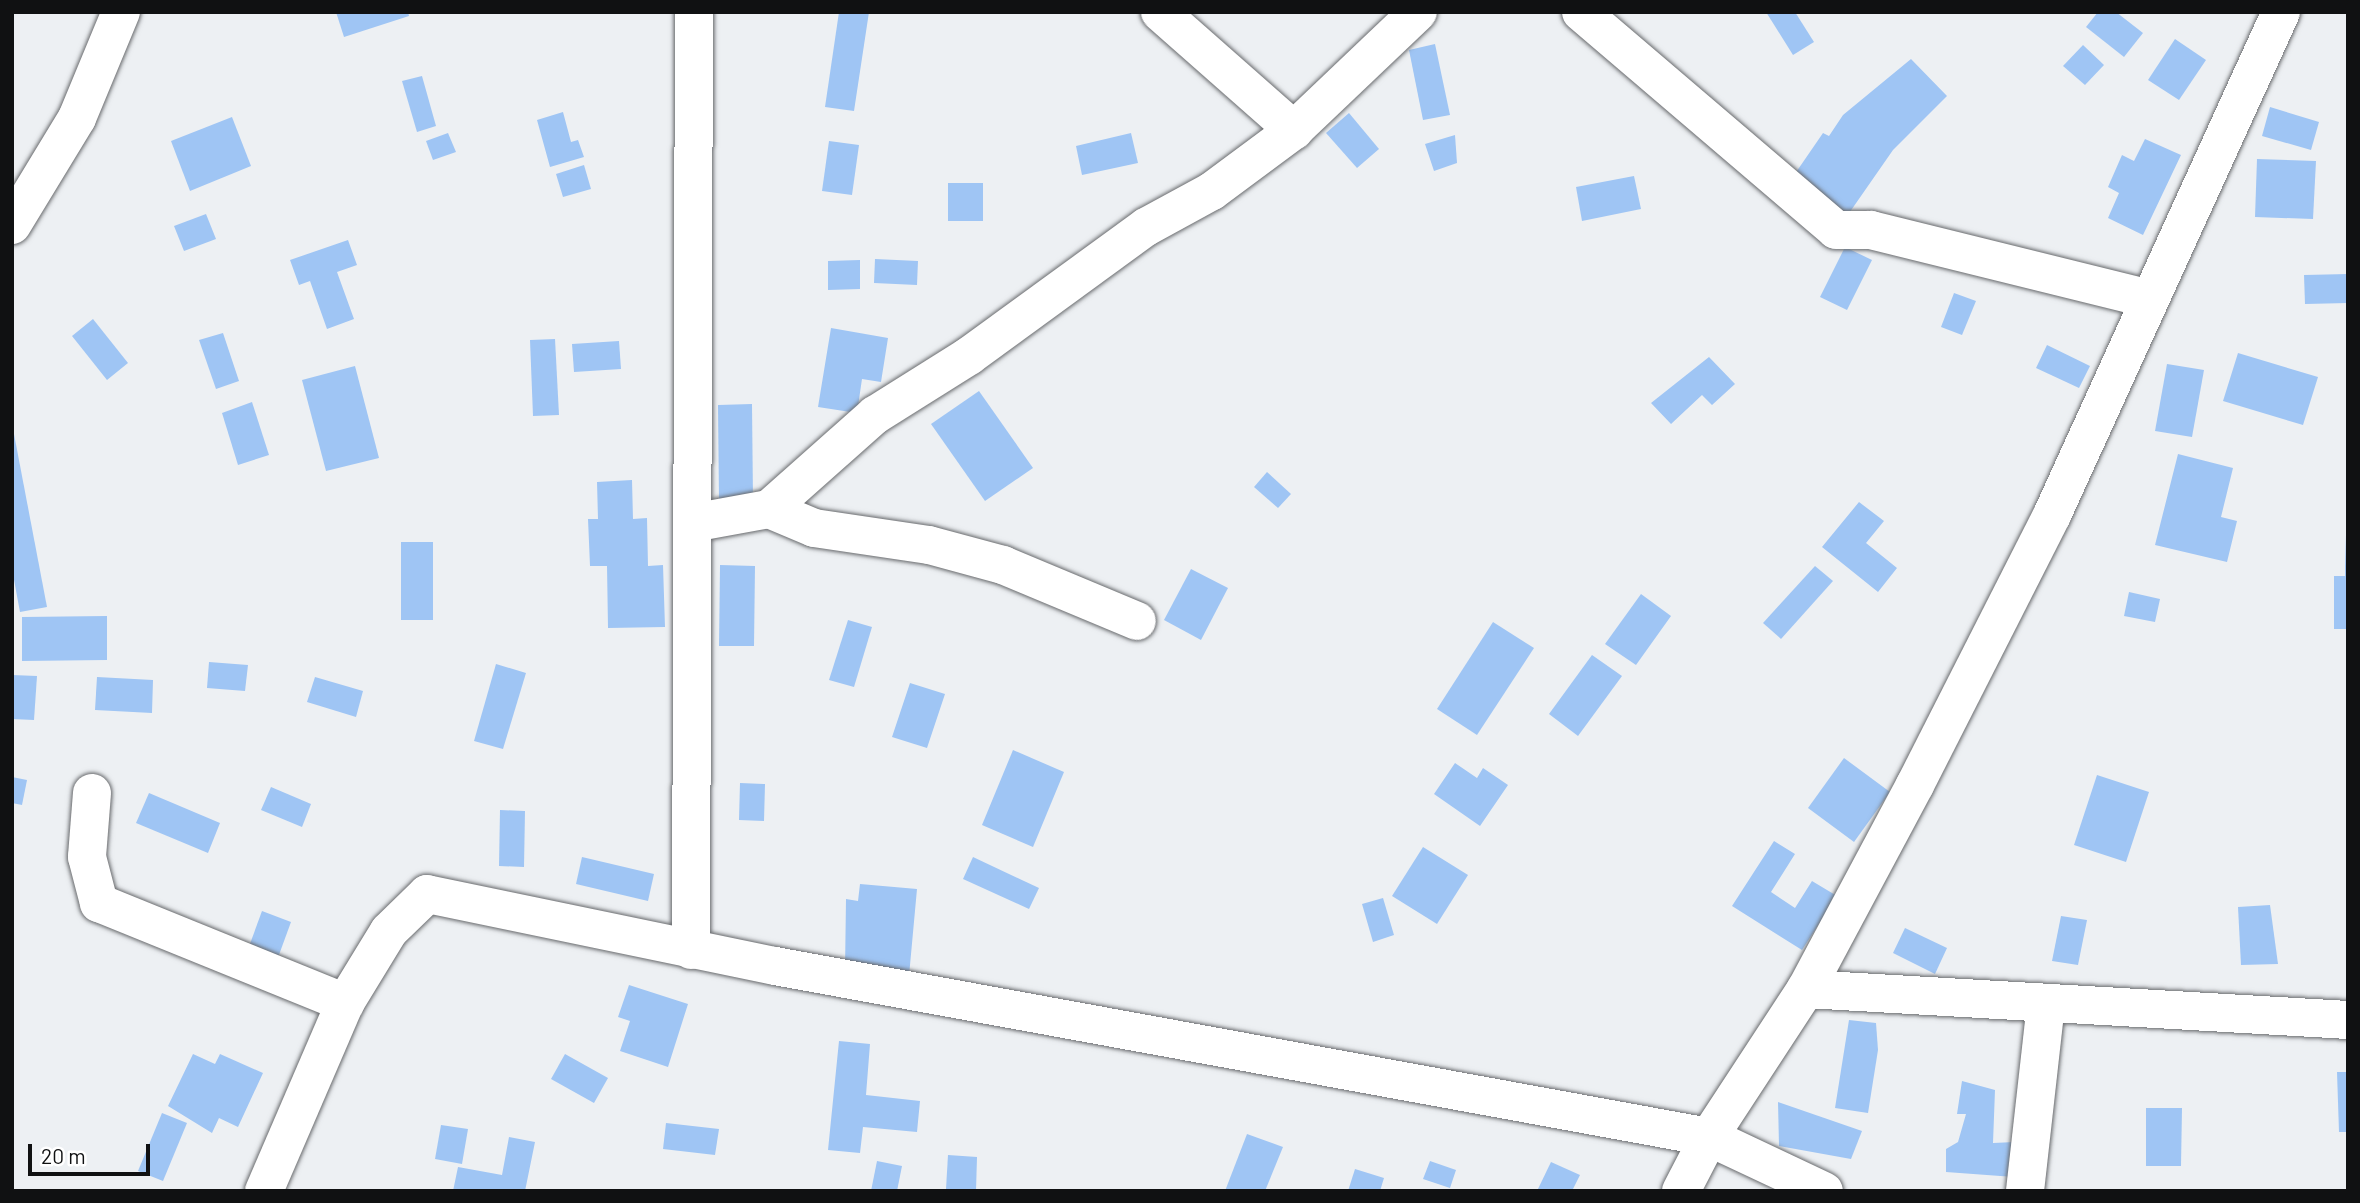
<!DOCTYPE html>
<html>
<head>
<meta charset="utf-8">
<style>
	body { margin:0 }
	#map { position:relative; width:2360px; height:1203px; overflow:hidden; background:#edf0f3; font-family:Barlow,sans-serif }
	div>[style] { position:absolute }
	[style*='--x'] { left:calc(var(--x)*1px); top:calc(var(--y)*1px); width:calc(var(--w)*1px); rotate:calc(var(--a)*1deg) }
	.building>* { inset:0; background:#9fc5f4 }
	.roads { filter:drop-shadow(0 0 2px #686a6d) drop-shadow(0 0 2px #686a6d) }
	.street>* { height:38px; margin:-19px; padding:0 19px; transform-origin:19px; border-radius:19px; background:#fff }
	span { translate:-50% -50%; white-space:nowrap; text-align:center; line-height:1.15; -webkit-text-stroke:5px #fff; paint-order:stroke }
	.frame { position:absolute; inset:0; border:14px solid #101112; pointer-events:none }
	.scale { position:absolute; left:28px; top:1144px; width:122px; height:32px; box-sizing:border-box; border:4px solid #101112; border-top:0; padding-left:9px; font-size:21px; line-height:24px; white-space:nowrap; color:#101112; -webkit-text-stroke:5px #fff; paint-order:stroke }
</style>
</head>
<body>
<div id="map">
	<div class="building">
		<div style="clip-path:polygon(336px 12px,408px 12px,409px 16px,344px 37px)"></div>
		<div style="clip-path:polygon(839px 12px,869px 12px,854px 111px,825px 107px)"></div>
		<div style="clip-path:polygon(1766px 12px,1795px 12px,1814px 42px,1793px 55px)"></div>
		<div style="clip-path:polygon(2098px 12px,2116px 12px,2143px 33px,2124px 57px,2086px 27px)"></div>
		<div style="clip-path:polygon(2175px 39px,2206px 60px,2179px 100px,2148px 80px)"></div>
		<div style="clip-path:polygon(1435px 44px,1450px 115px,1423px 120px,1409px 50px)"></div>
		<div style="clip-path:polygon(2083px 45px,2104px 65px,2085px 85px,2063px 66px)"></div>
		<div style="clip-path:polygon(1911px 59px,1947px 96px,1893px 150px,1845px 219px,1790px 181px,1823px 133px,1829px 136px,1843px 115px)"></div>
		<div style="clip-path:polygon(422px 76px,436px 126px,417px 132px,402px 81px)"></div>
		<div style="clip-path:polygon(2270px 107px,2319px 122px,2311px 150px,2262px 136px)"></div>
		<div style="clip-path:polygon(563px 112px,571px 142px,578px 140px,584px 157px,550px 167px,537px 120px)"></div>
		<div style="clip-path:polygon(1349px 113px,1379px 149px,1357px 168px,1326px 133px)"></div>
		<div style="clip-path:polygon(232px 117px,251px 166px,190px 191px,171px 141px)"></div>
		<div style="clip-path:polygon(448px 133px,456px 152px,433px 160px,426px 141px)"></div>
		<div style="clip-path:polygon(1131px 133px,1138px 163px,1082px 175px,1076px 146px)"></div>
		<div style="clip-path:polygon(1455px 135px,1457px 163px,1434px 171px,1425px 144px)"></div>
		<div style="clip-path:polygon(2145px 139px,2181px 155px,2143px 235px,2108px 218px,2119px 193px,2108px 187px,2122px 155px,2134px 161px)"></div>
		<div style="clip-path:polygon(829px 141px,859px 145px,852px 195px,822px 191px)"></div>
		<div style="clip-path:polygon(2257px 159px,2316px 161px,2313px 219px,2255px 217px)"></div>
		<div style="clip-path:polygon(584px 165px,591px 189px,563px 197px,556px 174px)"></div>
		<div style="clip-path:polygon(1634px 176px,1641px 209px,1582px 221px,1576px 187px)"></div>
		<div style="clip-path:polygon(948px 183px,983px 183px,983px 221px,948px 221px)"></div>
		<div style="clip-path:polygon(206px 214px,216px 239px,184px 251px,174px 226px)"></div>
		<div style="clip-path:polygon(348px 240px,357px 265px,337px 272px,354px 319px,327px 329px,310px 281px,299px 285px,290px 260px)"></div>
		<div style="clip-path:polygon(1845px 247px,1872px 260px,1847px 310px,1820px 297px)"></div>
		<div style="clip-path:polygon(875px 259px,918px 261px,917px 285px,874px 283px)"></div>
		<div style="clip-path:polygon(860px 260px,860px 289px,828px 290px,828px 261px)"></div>
		<div style="clip-path:polygon(2348px 274px,2348px 303px,2305px 304px,2304px 275px)"></div>
		<div style="clip-path:polygon(1954px 293px,1976px 301px,1962px 335px,1941px 327px)"></div>
		<div style="clip-path:polygon(93px 319px,128px 363px,107px 380px,72px 336px)"></div>
		<div style="clip-path:polygon(831px 328px,888px 338px,881px 382px,862px 379px,857px 413px,818px 407px)"></div>
		<div style="clip-path:polygon(223px 333px,239px 381px,216px 389px,199px 340px)"></div>
		<div style="clip-path:polygon(555px 339px,559px 415px,533px 416px,530px 340px)"></div>
		<div style="clip-path:polygon(619px 341px,621px 369px,574px 372px,572px 344px)"></div>
		<div style="clip-path:polygon(2047px 345px,2090px 366px,2079px 388px,2036px 368px)"></div>
		<div style="clip-path:polygon(2238px 353px,2318px 377px,2303px 425px,2223px 401px)"></div>
		<div style="clip-path:polygon(1709px 357px,1735px 384px,1712px 405px,1702px 395px,1671px 424px,1651px 403px)"></div>
		<div style="clip-path:polygon(2167px 364px,2204px 370px,2192px 437px,2155px 431px)"></div>
		<div style="clip-path:polygon(355px 366px,379px 458px,326px 471px,302px 380px)"></div>
		<div style="clip-path:polygon(979px 391px,1033px 468px,985px 501px,931px 424px)"></div>
		<div style="clip-path:polygon(252px 402px,269px 455px,238px 465px,222px 413px)"></div>
		<div style="clip-path:polygon(752px 404px,753px 501px,719px 502px,718px 405px)"></div>
		<div style="clip-path:polygon(14px 434px,47px 607px,20px 612px,12px 569px)"></div>
		<div style="clip-path:polygon(2178px 454px,2233px 468px,2221px 517px,2237px 521px,2227px 562px,2155px 545px)"></div>
		<div style="clip-path:polygon(1267px 472px,1291px 494px,1278px 508px,1254px 487px)"></div>
		<div style="clip-path:polygon(632px 480px,633px 519px,647px 518px,648px 566px,663px 565px,665px 627px,608px 628px,607px 566px,590px 566px,588px 519px,598px 519px,597px 482px)"></div>
		<div style="clip-path:polygon(1859px 502px,1884px 521px,1866px 543px,1897px 568px,1878px 592px,1822px 547px)"></div>
		<div style="clip-path:polygon(2345px 535px,2348px 629px,2334px 629px,2334px 576px,2345px 576px)"></div>
		<div style="clip-path:polygon(401px 542px,433px 542px,433px 620px,401px 620px)"></div>
		<div style="clip-path:polygon(720px 565px,755px 566px,754px 646px,719px 646px)"></div>
		<div style="clip-path:polygon(1815px 566px,1833px 581px,1781px 639px,1763px 623px)"></div>
		<div style="clip-path:polygon(1191px 569px,1228px 588px,1201px 640px,1164px 620px)"></div>
		<div style="clip-path:polygon(2129px 592px,2160px 599px,2155px 622px,2124px 616px)"></div>
		<div style="clip-path:polygon(1641px 594px,1671px 616px,1636px 665px,1605px 644px)"></div>
		<div style="clip-path:polygon(107px 616px,107px 660px,22px 661px,22px 617px)"></div>
		<div style="clip-path:polygon(848px 620px,872px 627px,854px 687px,829px 680px)"></div>
		<div style="clip-path:polygon(1493px 622px,1534px 648px,1477px 735px,1437px 709px)"></div>
		<div style="clip-path:polygon(1592px 655px,1622px 676px,1578px 736px,1549px 714px)"></div>
		<div style="clip-path:polygon(209px 662px,248px 665px,245px 691px,207px 688px)"></div>
		<div style="clip-path:polygon(496px 664px,526px 673px,503px 749px,474px 741px)"></div>
		<div style="clip-path:polygon(12px 675px,37px 676px,34px 720px,12px 719px)"></div>
		<div style="clip-path:polygon(97px 677px,153px 680px,152px 713px,95px 710px)"></div>
		<div style="clip-path:polygon(315px 677px,363px 691px,356px 717px,307px 702px)"></div>
		<div style="clip-path:polygon(910px 683px,945px 694px,927px 748px,892px 737px)"></div>
		<div style="clip-path:polygon(1013px 750px,1064px 772px,1033px 847px,982px 825px)"></div>
		<div style="clip-path:polygon(1844px 758px,1890px 792px,1854px 842px,1808px 808px)"></div>
		<div style="clip-path:polygon(1455px 763px,1477px 778px,1483px 768px,1508px 785px,1480px 826px,1434px 794px)"></div>
		<div style="clip-path:polygon(2097px 775px,2149px 792px,2126px 862px,2074px 845px)"></div>
		<div style="clip-path:polygon(12px 777px,27px 780px,22px 805px,12px 803px)"></div>
		<div style="clip-path:polygon(740px 783px,765px 784px,764px 821px,739px 820px)"></div>
		<div style="clip-path:polygon(271px 787px,311px 804px,302px 827px,261px 810px)"></div>
		<div style="clip-path:polygon(149px 793px,220px 823px,208px 853px,136px 823px)"></div>
		<div style="clip-path:polygon(500px 810px,525px 811px,524px 867px,499px 866px)"></div>
		<div style="clip-path:polygon(1774px 841px,1795px 854px,1771px 892px,1795px 908px,1812px 881px,1837px 896px,1802px 950px,1732px 906px)"></div>
		<div style="clip-path:polygon(1423px 847px,1468px 875px,1437px 924px,1392px 896px)"></div>
		<div style="clip-path:polygon(582px 857px,654px 874px,648px 901px,576px 884px)"></div>
		<div style="clip-path:polygon(973px 857px,1039px 888px,1029px 909px,963px 879px)"></div>
		<div style="clip-path:polygon(860px 884px,917px 889px,909px 976px,845px 970px,846px 899px,858px 901px)"></div>
		<div style="clip-path:polygon(1383px 898px,1394px 935px,1373px 942px,1362px 904px)"></div>
		<div style="clip-path:polygon(2270px 905px,2278px 964px,2241px 965px,2238px 907px)"></div>
		<div style="clip-path:polygon(262px 911px,291px 922px,276px 963px,247px 952px)"></div>
		<div style="clip-path:polygon(2061px 916px,2087px 920px,2078px 965px,2052px 961px)"></div>
		<div style="clip-path:polygon(1905px 928px,1947px 948px,1935px 974px,1893px 953px)"></div>
		<div style="clip-path:polygon(629px 985px,688px 1004px,668px 1067px,620px 1051px,630px 1021px,618px 1017px)"></div>
		<div style="clip-path:polygon(1849px 1020px,1876px 1023px,1878px 1050px,1868px 1113px,1835px 1108px)"></div>
		<div style="clip-path:polygon(839px 1041px,870px 1044px,866px 1095px,920px 1101px,917px 1132px,863px 1127px,860px 1153px,828px 1150px)"></div>
		<div style="clip-path:polygon(193px 1054px,215px 1064px,220px 1054px,263px 1073px,238px 1127px,219px 1118px,212px 1133px,168px 1106px)"></div>
		<div style="clip-path:polygon(565px 1054px,608px 1078px,594px 1103px,551px 1079px)"></div>
		<div style="clip-path:polygon(2337px 1072px,2348px 1072px,2348px 1132px,2339px 1132px)"></div>
		<div style="clip-path:polygon(1962px 1081px,1995px 1090px,1993px 1143px,2015px 1142px,2014px 1177px,1946px 1172px,1946px 1149px,1958px 1142px,1966px 1114px,1957px 1114px)"></div>
		<div style="clip-path:polygon(1778px 1102px,1862px 1131px,1851px 1159px,1779px 1146px)"></div>
		<div style="clip-path:polygon(2146px 1108px,2182px 1108px,2181px 1166px,2146px 1166px)"></div>
		<div style="clip-path:polygon(162px 1113px,187px 1123px,163px 1181px,138px 1171px)"></div>
		<div style="clip-path:polygon(666px 1123px,719px 1129px,715px 1155px,663px 1149px)"></div>
		<div style="clip-path:polygon(441px 1125px,468px 1129px,462px 1164px,435px 1159px)"></div>
		<div style="clip-path:polygon(1247px 1134px,1283px 1147px,1265px 1191px,1225px 1191px)"></div>
		<div style="clip-path:polygon(509px 1137px,535px 1142px,525px 1191px,453px 1191px,458px 1167px,502px 1175px)"></div>
		<div style="clip-path:polygon(948px 1155px,977px 1157px,976px 1191px,946px 1189px)"></div>
		<div style="clip-path:polygon(877px 1161px,902px 1166px,897px 1191px,871px 1191px)"></div>
		<div style="clip-path:polygon(1430px 1161px,1456px 1170px,1450px 1188px,1423px 1179px)"></div>
		<div style="clip-path:polygon(1551px 1162px,1580px 1175px,1572px 1191px,1537px 1191px)"></div>
		<div style="clip-path:polygon(1355px 1169px,1384px 1178px,1380px 1191px,1348px 1191px)"></div>
	</div>
	<div class="roads">
		<div class="street">
			<div style="--x:1160;--y:12;--w:179;--a:41.4"></div>
			<div style="--x:1581;--y:12;--w:335;--a:40.5"></div>
			<div style="--x:1836;--y:230;--w:35;--a:0"></div>
			<div style="--x:1871;--y:230;--w:287;--a:13.9"></div>
			<div style="--x:12;--y:225;--w:125;--a:-58.7"></div>
			<div style="--x:77;--y:118;--w:115;--a:-67.5"></div>
			<div style="--x:769;--y:509;--w:49;--a:22.9"></div>
			<div style="--x:814;--y:528;--w:116;--a:8.4"></div>
			<div style="--x:929;--y:545;--w:77;--a:15.1"></div>
			<div style="--x:1003;--y:565;--w:145;--a:22.7"></div>
			<div style="--x:692;--y:523;--w:78;--a:-10.3"></div>
			<div style="--x:769;--y:509;--w:142;--a:-41.6"></div>
			<div style="--x:875;--y:415;--w:111;--a:-32.1"></div>
			<div style="--x:969;--y:356;--w:219;--a:-36.1"></div>
			<div style="--x:1146;--y:227;--w:75;--a:-28.6"></div>
			<div style="--x:1212;--y:191;--w:102;--a:-36.6"></div>
			<div style="--x:1294;--y:130;--w:171;--a:-43.6"></div>
			<div style="--x:92;--y:793;--w:64;--a:94.5"></div>
			<div style="--x:87;--y:857;--w:48;--a:75.4"></div>
			<div style="--x:99;--y:903;--w:266;--a:22.1"></div>
			<div style="--x:691;--y:950;--w:938;--a:-89.82"></div>
			<div style="--x:1806;--y:989;--w:543;--a:3.27"></div>
			<div style="--x:264;--y:1191;--w:205;--a:-66.7"></div>
			<div style="--x:345;--y:1003;--w:84;--a:-58.6"></div>
			<div style="--x:389;--y:931;--w:53;--a:-44.2"></div>
			<div style="--x:427;--y:894;--w:355;--a:11.7"></div>
			<div style="--x:775;--y:966;--w:950;--a:10.38"></div>
			<div style="--x:1709;--y:1137;--w:127;--a:25.2"></div>
			<div style="--x:1681;--y:1191;--w:61;--a:-62.6"></div>
			<div style="--x:1709;--y:1137;--w:177;--a:-56.8"></div>
			<div style="--x:1806;--y:989;--w:231;--a:-61.9"></div>
			<div style="--x:1915;--y:785;--w:303;--a:-63.1"></div>
			<div style="--x:2052;--y:515;--w:553;--a:-65.52"></div>
			<div style="--x:2025;--y:1191;--w:189;--a:-83.6"></div>
		</div>
	</div>
	<div class="frame"></div>
	<div class="scale">20 m</div>
</div>
</body>
</html>
